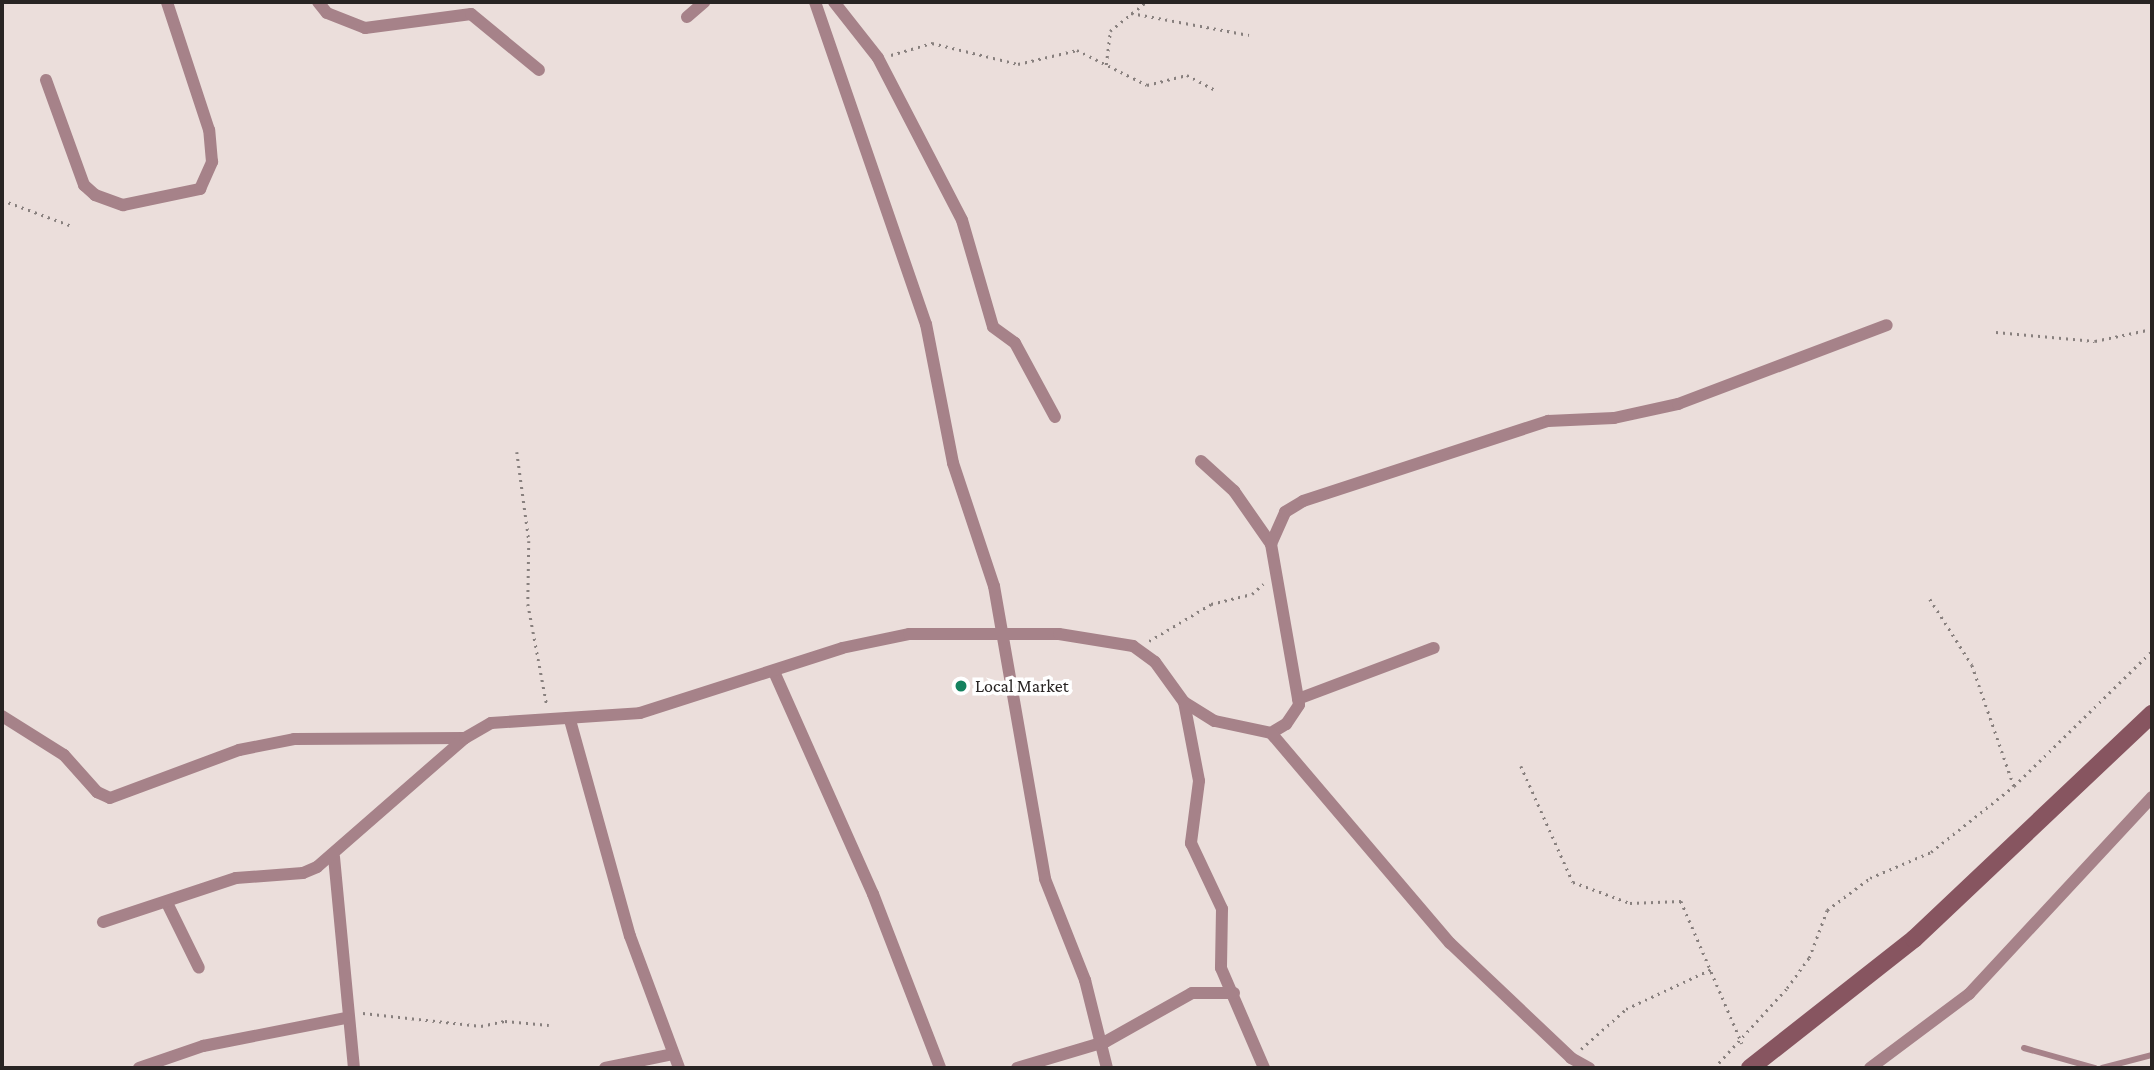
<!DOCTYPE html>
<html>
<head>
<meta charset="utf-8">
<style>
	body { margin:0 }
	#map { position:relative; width:2154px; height:1070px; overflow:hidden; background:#ebdedb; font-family:"Crimson Pro",serif }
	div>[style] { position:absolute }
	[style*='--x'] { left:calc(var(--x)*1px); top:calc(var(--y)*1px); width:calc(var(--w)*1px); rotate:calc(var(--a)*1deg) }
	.path>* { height:2.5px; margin-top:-1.25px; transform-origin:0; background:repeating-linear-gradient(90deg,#88807e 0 2px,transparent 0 7px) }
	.service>* { height:6px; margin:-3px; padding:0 3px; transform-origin:3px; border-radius:3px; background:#a68289 }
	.minor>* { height:12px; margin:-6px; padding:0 6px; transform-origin:6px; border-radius:6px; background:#a68289 }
	.secondary>* { height:18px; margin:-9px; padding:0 9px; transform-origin:9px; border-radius:9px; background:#875560 }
	.dots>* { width:19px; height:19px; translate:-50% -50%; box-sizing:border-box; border:4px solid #fff; border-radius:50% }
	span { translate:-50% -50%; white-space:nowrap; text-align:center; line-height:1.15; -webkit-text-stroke:7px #fff; paint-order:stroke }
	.poi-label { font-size:18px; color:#282423 }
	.left { translate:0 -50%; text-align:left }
	.frame { position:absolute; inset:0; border:4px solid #282423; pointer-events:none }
</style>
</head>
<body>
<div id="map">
	<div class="path">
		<div style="--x:1131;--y:13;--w:120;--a:10.6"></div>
		<div style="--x:891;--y:55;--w:43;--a:-16.3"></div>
		<div style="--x:932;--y:43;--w:89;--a:13.7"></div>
		<div style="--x:1018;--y:64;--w:61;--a:-13.3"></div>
		<div style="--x:1077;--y:50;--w:78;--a:26.6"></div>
		<div style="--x:1147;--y:85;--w:41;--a:-14"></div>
		<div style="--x:1187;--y:75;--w:34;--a:28"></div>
		<div style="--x:1106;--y:65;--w:34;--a:-83"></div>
		<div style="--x:1110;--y:31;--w:46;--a:-38.9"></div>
		<div style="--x:2;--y:200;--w:75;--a:20.4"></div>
		<div style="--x:1996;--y:332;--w:99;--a:5.2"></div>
		<div style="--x:2095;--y:341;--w:58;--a:-11.9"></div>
		<div style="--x:517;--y:452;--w:90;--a:82.3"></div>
		<div style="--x:529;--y:541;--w:63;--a:90.9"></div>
		<div style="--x:528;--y:604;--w:104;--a:79.4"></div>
		<div style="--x:1930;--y:599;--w:78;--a:57.5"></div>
		<div style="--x:1972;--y:665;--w:128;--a:70.9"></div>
		<div style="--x:1149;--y:641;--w:72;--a:-30.8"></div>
		<div style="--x:1211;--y:604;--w:42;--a:-13.7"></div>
		<div style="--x:1252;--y:594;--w:15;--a:-42"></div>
		<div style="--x:1521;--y:766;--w:127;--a:65.9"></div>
		<div style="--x:1573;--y:882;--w:61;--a:20.2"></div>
		<div style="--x:1630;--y:903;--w:51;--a:-2.2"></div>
		<div style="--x:1681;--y:901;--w:155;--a:66.8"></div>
		<div style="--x:363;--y:1013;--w:119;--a:6.3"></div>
		<div style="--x:481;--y:1026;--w:25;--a:-12"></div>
		<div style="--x:505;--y:1021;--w:44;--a:5.2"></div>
		<div style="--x:1581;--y:1049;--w:60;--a:-41.6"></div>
		<div style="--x:1626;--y:1009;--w:97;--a:-25"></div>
		<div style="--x:1714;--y:1068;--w:108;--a:-47.6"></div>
		<div style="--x:1787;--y:988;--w:37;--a:-54"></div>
		<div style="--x:1809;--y:958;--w:51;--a:-69.4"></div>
		<div style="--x:1827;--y:910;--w:54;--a:-36.7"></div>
		<div style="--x:1870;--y:878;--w:66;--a:-23.1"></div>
		<div style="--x:1931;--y:852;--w:106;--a:-38.5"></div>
		<div style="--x:2014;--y:786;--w:193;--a:-44.4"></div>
	</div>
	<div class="service">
		<div style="--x:2024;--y:1048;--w:74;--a:15.7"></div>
		<div style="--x:2102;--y:1068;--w:52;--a:-14.6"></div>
	</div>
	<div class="minor">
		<div style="--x:318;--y:2;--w:14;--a:51"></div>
		<div style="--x:327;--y:13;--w:41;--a:21.5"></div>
		<div style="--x:365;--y:28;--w:107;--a:-7.5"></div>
		<div style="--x:471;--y:14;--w:88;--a:39.5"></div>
		<div style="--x:815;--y:2;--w:341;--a:71"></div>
		<div style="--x:926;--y:324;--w:142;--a:79"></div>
		<div style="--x:953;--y:463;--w:130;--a:71.6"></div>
		<div style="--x:994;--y:586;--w:297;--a:80.1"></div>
		<div style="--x:1045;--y:879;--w:109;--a:68.4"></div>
		<div style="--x:1085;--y:980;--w:91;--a:76"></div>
		<div style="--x:834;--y:2;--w:71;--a:51.8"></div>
		<div style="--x:878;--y:58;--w:182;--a:62.6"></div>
		<div style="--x:962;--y:220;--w:111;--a:73.8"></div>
		<div style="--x:993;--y:327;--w:27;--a:36"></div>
		<div style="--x:1015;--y:343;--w:84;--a:61.6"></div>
		<div style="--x:687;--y:17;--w:23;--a:-41"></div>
		<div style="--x:46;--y:80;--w:112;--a:70.1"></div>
		<div style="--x:84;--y:185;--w:15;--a:42"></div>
		<div style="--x:95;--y:195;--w:30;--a:20"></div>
		<div style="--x:123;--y:205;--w:79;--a:-11.7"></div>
		<div style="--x:200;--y:189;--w:30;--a:-66"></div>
		<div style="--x:212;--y:162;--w:32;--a:-95"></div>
		<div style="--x:209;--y:130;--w:135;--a:-108.2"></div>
		<div style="--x:1201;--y:461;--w:45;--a:42.3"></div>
		<div style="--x:1234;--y:491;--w:65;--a:55.1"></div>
		<div style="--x:1271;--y:544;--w:163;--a:80.1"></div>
		<div style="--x:1299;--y:705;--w:23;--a:124"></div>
		<div style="--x:1286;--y:724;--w:17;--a:149"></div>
		<div style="--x:1271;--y:544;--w:35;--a:-66"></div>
		<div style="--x:1285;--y:512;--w:21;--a:-31"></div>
		<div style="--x:1303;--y:501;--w:258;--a:-18.1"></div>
		<div style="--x:1548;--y:421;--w:66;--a:-2.6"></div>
		<div style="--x:1614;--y:418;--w:66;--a:-12.3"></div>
		<div style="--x:1678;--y:404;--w:223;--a:-20.7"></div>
		<div style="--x:775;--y:674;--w:241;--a:66"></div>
		<div style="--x:873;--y:894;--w:186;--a:68.9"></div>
		<div style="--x:1298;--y:699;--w:145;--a:-20.6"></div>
		<div style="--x:1184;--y:702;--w:36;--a:32"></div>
		<div style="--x:1215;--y:721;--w:57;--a:12.1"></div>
		<div style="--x:1271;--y:733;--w:276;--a:49.6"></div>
		<div style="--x:1450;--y:943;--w:167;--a:43.5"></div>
		<div style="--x:1571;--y:1058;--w:21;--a:29"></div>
		<div style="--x:2;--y:716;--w:73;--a:32.2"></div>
		<div style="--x:64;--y:755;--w:50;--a:48.3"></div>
		<div style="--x:97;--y:792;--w:14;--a:25"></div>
		<div style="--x:110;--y:798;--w:138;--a:-20.4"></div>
		<div style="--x:239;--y:750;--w:56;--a:-11.3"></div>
		<div style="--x:294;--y:739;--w:171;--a:-0.3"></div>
		<div style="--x:570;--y:720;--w:224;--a:74.5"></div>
		<div style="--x:630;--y:936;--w:141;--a:69.6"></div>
		<div style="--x:334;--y:857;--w:212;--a:84.6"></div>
		<div style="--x:167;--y:903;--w:72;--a:63.8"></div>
		<div style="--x:103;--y:922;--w:140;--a:-18.3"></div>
		<div style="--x:236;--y:878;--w:67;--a:-4.3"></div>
		<div style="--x:303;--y:873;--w:15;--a:-23"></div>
		<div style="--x:317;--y:867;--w:196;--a:-41.1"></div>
		<div style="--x:465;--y:738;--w:30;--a:-30"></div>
		<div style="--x:491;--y:723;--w:149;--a:-3.8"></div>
		<div style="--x:640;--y:713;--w:212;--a:-17.8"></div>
		<div style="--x:842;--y:648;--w:68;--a:-11.8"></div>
		<div style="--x:909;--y:634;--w:150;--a:0"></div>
		<div style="--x:1059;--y:634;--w:75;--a:9.2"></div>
		<div style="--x:1133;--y:646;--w:27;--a:36"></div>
		<div style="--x:1155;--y:662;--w:49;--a:54.1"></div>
		<div style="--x:1184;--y:702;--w:80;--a:79.2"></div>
		<div style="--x:1199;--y:781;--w:63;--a:97.4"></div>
		<div style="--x:1191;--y:843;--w:73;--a:64.8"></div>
		<div style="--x:1222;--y:909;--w:59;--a:91"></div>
		<div style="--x:1221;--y:968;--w:109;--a:66.7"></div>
		<div style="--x:139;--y:1068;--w:68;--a:-19"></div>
		<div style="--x:203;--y:1046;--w:146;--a:-11.1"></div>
		<div style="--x:605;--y:1068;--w:69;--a:-11.6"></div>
		<div style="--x:1017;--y:1068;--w:92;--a:-16.5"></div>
		<div style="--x:1105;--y:1042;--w:100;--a:-29.4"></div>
		<div style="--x:1192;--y:993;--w:42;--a:0"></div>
		<div style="--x:1870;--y:1068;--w:124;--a:-36.8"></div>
		<div style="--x:1969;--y:994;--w:269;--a:-47.1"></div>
	</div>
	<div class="secondary">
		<div style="--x:1750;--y:1068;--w:209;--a:-38.2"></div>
		<div style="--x:1914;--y:939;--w:328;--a:-43.4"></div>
	</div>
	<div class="dots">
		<div style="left:961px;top:686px;background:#14815e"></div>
	</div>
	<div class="poi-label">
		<span class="left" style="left:975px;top:686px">Local Market</span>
	</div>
	<div class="frame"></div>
</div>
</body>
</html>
